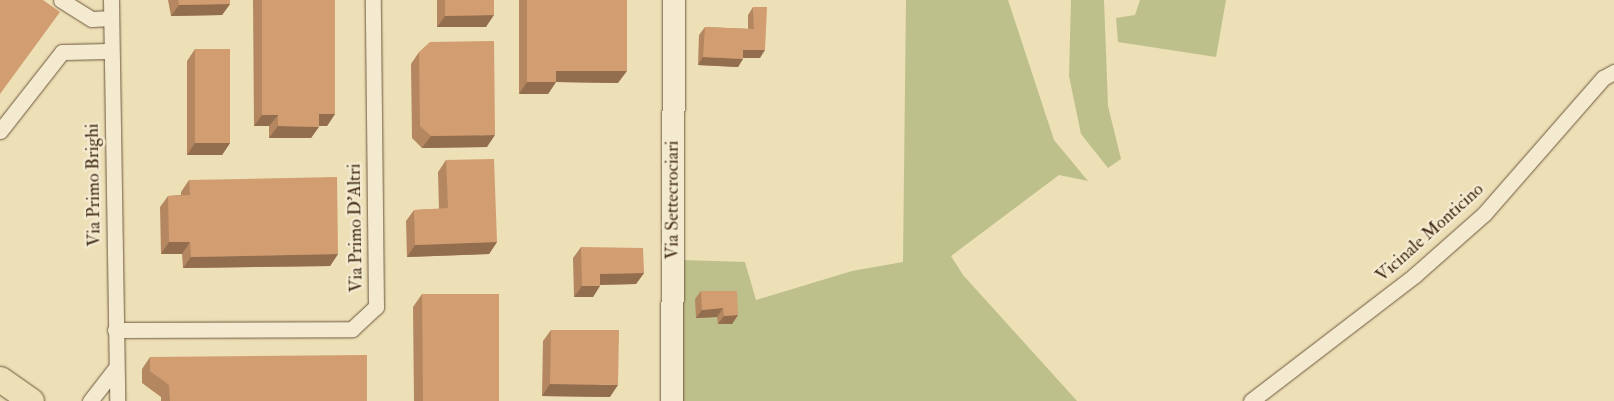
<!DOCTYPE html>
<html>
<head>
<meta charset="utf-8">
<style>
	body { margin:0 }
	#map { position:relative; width:1614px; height:401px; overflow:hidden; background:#eddfb6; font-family:"IM FELL Double Pica",serif }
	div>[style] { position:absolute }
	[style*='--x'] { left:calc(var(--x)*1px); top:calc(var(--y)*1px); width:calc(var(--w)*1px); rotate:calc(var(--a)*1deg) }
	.green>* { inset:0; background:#bdc08a }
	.roads { filter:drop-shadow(0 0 1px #6d573d) drop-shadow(0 0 1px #6d573d) }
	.street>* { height:15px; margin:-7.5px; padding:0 7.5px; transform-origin:7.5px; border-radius:7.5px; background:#f3ead0 }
	.secondary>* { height:22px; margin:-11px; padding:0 11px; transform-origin:11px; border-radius:11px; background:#f3ead0 }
	.primary>* { height:25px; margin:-12.5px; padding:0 12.5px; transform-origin:12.5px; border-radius:12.5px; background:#eddfb6 }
	.wall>* { inset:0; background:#b48761 }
	.shaded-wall>* { inset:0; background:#926e4f }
	.building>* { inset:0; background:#d19d71 }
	span { translate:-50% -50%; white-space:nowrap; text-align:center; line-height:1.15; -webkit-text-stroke:5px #f3ead0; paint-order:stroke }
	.street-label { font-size:18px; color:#422a15 }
</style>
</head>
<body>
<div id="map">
	<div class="green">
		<div style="clip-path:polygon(906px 0,1008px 0,1054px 140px,1088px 181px,1059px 175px,951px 256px,963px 275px,1077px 401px,680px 401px,681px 260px,745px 262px,756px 300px,852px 271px,903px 262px)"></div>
		<div style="clip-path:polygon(1071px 0,1104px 0,1108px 106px,1121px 159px,1108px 168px,1081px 134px,1069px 76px)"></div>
		<div style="clip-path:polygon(1140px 0,1226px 0,1216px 57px,1118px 42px,1116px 18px,1135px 15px)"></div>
	</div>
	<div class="roads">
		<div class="street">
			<div style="--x:61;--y:0;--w:36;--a:32"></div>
			<div style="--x:92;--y:19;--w:19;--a:-3"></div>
			<div style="--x:111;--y:0;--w:401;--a:89.1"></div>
			<div style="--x:0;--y:131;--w:100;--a:-51.9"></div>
			<div style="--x:62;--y:52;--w:49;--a:-1.2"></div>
			<div style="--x:115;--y:330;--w:237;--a:-0.2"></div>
			<div style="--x:352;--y:329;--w:33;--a:-43"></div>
			<div style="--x:376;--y:307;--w:307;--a:-90.6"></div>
			<div style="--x:90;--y:401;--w:41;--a:-52"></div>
			<div style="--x:1251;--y:401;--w:207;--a:-37.5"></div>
			<div style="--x:1415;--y:275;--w:92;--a:-41.5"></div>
			<div style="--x:1484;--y:214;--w:181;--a:-48.8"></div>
			<div style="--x:1603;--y:78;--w:13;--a:-29"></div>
		</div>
		<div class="secondary">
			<div style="--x:672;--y:401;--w:401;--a:-89.7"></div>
		</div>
		<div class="primary">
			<div style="--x:0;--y:379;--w:38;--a:35"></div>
		</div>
	</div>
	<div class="wall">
		<div style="clip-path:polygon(168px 0,230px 0,230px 4px,222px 15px,171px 16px)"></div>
		<div style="clip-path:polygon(253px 0,335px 0,335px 114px,327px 126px,319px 126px,311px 138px,269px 138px,269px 126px,254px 126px)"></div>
		<div style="clip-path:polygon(437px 0,494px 0,486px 27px,437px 27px)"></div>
		<div style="clip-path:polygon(519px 0,627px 0,618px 83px,556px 82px,548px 94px,519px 94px)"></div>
		<div style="clip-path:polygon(753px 7px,760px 58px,743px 58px,738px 67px,698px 65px,699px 35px,705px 27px,748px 29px,748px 15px)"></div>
		<div style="clip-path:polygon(195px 49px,230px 143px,222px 155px,187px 155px,187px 61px)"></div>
		<div style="clip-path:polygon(419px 52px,487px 147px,422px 148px,412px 138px,411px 64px)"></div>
		<div style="clip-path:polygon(446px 160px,497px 242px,489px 254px,407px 257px,406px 221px,414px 210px,439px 209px,438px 172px)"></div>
		<div style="clip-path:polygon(189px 180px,338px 254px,330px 266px,183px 268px,182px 254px,161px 254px,160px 207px,168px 196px,181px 195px,181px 192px)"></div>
		<div style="clip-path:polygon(581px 247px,644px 273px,636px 284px,600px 285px,593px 297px,574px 297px,573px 258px)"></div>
		<div style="clip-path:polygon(701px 291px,738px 315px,732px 324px,718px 324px,717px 317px,696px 318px,695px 299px)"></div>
		<div style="clip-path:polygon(422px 294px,499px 401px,414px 401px,413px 307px)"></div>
		<div style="clip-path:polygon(551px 330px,610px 397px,542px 396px,543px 341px)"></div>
		<div style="clip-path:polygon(150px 357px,367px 401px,161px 401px,161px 397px,142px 383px,142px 369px)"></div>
	</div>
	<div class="shaded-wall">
		<div style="clip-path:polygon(230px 4px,222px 15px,171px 16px,179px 5px)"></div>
		<div style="clip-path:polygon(494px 15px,486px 27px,437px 27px,445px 16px)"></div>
		<div style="clip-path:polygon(743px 50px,765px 50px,760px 58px,738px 58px)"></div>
		<div style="clip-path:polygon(703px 57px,743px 59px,738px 67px,698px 65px)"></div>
		<div style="clip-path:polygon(556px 71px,627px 71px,618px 83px,556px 82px,548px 94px,519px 94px,527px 82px)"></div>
		<div style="clip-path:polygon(319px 114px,335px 114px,327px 126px,311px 126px)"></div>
		<div style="clip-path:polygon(262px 115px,278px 115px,269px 126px,254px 126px)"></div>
		<div style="clip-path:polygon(278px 126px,319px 127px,311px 138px,269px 138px)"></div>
		<div style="clip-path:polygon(495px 135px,487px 147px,422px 148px,431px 136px)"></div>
		<div style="clip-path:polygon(195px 143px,230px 143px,222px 155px,187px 155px)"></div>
		<div style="clip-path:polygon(169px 242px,190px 242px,182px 254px,161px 254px)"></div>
		<div style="clip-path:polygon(497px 242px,489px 254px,407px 257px,415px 245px)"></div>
		<div style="clip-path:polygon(338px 254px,330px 266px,183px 268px,191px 257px)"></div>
		<div style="clip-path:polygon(644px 273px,636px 284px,592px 285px,600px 274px)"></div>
		<div style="clip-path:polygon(582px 286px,600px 286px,593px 297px,574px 297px)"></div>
		<div style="clip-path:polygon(723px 308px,717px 317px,696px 318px,702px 310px)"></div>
		<div style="clip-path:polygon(738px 315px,732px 324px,718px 324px,724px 316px)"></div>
		<div style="clip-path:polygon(550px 384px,618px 385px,610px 397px,542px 396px)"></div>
	</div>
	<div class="building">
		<div style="clip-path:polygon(0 0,43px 0,60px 12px,0 94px)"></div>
		<div style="clip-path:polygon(178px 0,230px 0,230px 4px,179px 5px)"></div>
		<div style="clip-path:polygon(262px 0,335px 0,335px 114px,319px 114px,319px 127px,278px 126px,278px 115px,262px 115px)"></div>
		<div style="clip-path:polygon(445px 0,494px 0,494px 15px,445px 16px)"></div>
		<div style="clip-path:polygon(527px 0,627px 0,627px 71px,556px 71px,556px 82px,527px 82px)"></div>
		<div style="clip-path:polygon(753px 7px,767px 7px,765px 50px,743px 50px,743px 59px,703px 57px,705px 27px,754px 29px)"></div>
		<div style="clip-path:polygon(494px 41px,495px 135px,431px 136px,420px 126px,419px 52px,430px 42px)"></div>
		<div style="clip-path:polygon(195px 49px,230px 49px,230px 143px,195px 143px)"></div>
		<div style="clip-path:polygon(494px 159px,497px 242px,415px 245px,414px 210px,448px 208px,446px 160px)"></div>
		<div style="clip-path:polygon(337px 177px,338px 254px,191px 257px,190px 242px,169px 242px,168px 196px,190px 195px,189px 180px)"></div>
		<div style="clip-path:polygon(581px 247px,643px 248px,644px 273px,600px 274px,600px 286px,582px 286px)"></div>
		<div style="clip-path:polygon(701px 291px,737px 291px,738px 315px,724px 316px,723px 308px,702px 310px)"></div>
		<div style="clip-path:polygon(422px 294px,499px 294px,499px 401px,423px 401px)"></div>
		<div style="clip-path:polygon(551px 330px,619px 330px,618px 385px,550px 384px)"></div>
		<div style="clip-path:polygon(367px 355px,367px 401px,170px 401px,169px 385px,150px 371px,150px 357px)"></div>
	</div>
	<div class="street-label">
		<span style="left:94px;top:185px;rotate:-91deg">Via Primo Brighi</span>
		<span style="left:673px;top:200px;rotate:-90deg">Via Settecrociari</span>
		<span style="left:356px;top:228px;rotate:-91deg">Via Primo D'Altri</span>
		<span style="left:1430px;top:233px;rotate:-42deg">Vicinale Monticino</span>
	</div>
</div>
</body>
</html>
